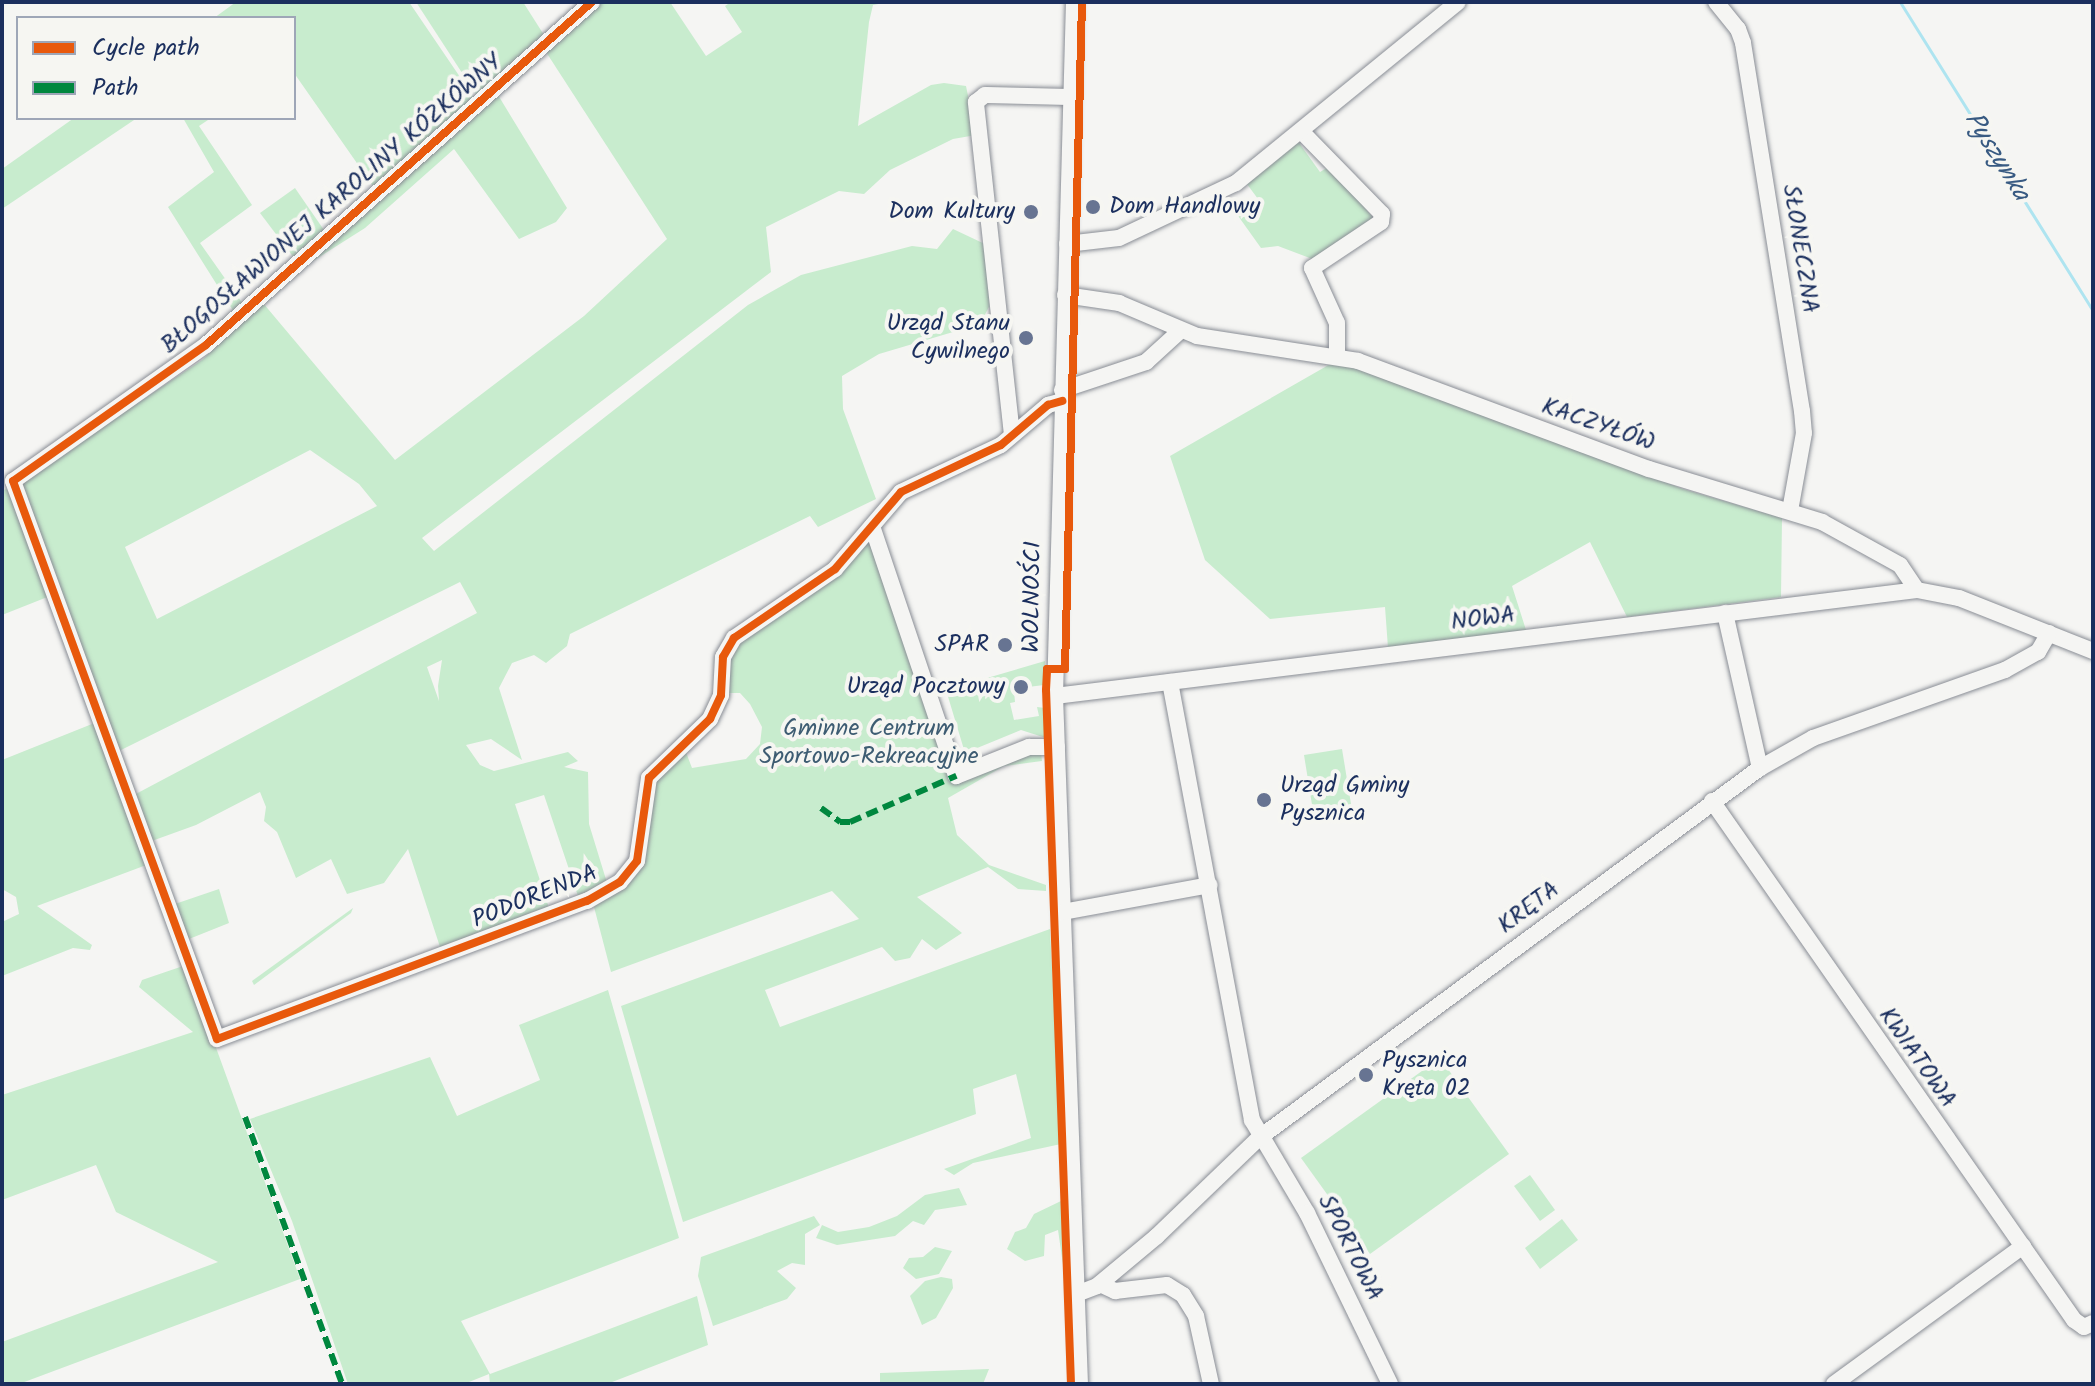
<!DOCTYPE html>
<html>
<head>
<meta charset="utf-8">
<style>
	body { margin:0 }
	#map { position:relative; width:2095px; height:1386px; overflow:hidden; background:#f5f5f3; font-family:Kalam,sans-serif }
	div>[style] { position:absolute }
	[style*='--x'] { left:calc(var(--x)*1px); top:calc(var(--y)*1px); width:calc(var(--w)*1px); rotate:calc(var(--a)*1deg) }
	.green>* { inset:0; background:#c8ecce }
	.stream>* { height:3px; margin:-1.5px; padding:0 1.5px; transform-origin:1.5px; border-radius:1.5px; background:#aee4f0 }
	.roads { filter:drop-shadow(0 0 2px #898d95) drop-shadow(0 0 2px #898d95) }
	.minor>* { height:16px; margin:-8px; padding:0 8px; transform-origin:8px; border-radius:8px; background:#f5f5f3 }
	.quiet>* { height:6px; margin-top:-3px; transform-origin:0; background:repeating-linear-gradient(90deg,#00873e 0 12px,transparent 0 18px) }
	.cycleway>* { height:8px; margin:-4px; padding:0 4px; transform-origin:4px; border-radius:4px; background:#e8590c }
	.dots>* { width:22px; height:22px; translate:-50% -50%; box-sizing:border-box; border:4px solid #f6f6f2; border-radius:50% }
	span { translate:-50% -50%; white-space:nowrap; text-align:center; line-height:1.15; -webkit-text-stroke:8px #f6f6f2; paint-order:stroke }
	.street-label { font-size:24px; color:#1b2f5e }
	.poi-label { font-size:24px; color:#1b2f5e }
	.left { translate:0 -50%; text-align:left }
	.right { translate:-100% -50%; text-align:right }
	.park-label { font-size:24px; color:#3d5c72 }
	.water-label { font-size:26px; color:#385a82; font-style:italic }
	.frame { position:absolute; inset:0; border:4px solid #1b2f5e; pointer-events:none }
	.legend { position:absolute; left:16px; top:16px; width:280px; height:104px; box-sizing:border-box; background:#f6f6f2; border:2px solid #9ea6b7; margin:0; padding:10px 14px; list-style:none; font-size:24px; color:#1b2f5e }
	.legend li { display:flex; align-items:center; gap:16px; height:40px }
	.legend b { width:40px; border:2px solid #9ea6b7 }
</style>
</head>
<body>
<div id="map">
	<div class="green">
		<div style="clip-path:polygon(236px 2px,409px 2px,475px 99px,375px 189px,294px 73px,294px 18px,214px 18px)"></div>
		<div style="clip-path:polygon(416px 2px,523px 2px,544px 35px,477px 96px)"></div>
		<div style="clip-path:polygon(evenodd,599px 2px,670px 2px,706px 56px,742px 32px,725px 6px,731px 2px,889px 2px,873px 5px,869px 22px,858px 126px,931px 85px,944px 83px,966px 86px,976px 135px,953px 139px,890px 170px,864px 194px,839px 191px,766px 227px,771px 272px,422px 538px,434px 551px,748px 305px,801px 275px,912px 246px,937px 249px,953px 229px,987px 245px,990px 305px,980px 324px,879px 354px,842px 376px,843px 409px,876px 499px,818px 527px,810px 516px,570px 634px,567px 646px,546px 663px,534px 655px,512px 663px,499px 688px,522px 760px,491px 739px,466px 745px,480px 765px,494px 771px,568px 752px,578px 761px,564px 767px,588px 772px,589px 824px,608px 886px,579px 899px,544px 795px,515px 804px,550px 911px,441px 950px,408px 849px,384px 883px,347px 894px,331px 859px,296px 878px,277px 832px,264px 821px,266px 807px,260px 792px,196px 825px,149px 842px,132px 796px,477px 613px,460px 582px,117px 752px,18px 483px,202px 360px,263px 303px,395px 460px,584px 316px,667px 239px,546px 52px,599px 2px,310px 450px,359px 484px,377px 506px,157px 619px,125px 547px,310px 450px,599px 2px,442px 660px,438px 686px,439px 701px,427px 667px,442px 660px)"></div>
		<div style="clip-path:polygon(498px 95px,567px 208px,556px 222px,519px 239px,454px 149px,365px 228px,302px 268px)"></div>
		<div style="clip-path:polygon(74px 118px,137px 118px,2px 209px,2px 169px)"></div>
		<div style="clip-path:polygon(183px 118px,211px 118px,199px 126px,252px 205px,200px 243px,243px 304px,234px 312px,168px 207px,214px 172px)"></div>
		<div style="clip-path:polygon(1297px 140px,1320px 172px,1330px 166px,1375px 220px,1315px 260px,1278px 246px,1261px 248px,1231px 206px,1258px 199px,1244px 180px)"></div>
		<div style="clip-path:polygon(295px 188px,326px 233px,294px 258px,260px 213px)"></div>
		<div style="clip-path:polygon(1332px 363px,1374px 371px,1683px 489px,1782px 518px,1781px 597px,1627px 617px,1590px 542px,1512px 586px,1526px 630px,1388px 648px,1385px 607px,1270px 619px,1205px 560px,1170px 456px)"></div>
		<div style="clip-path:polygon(7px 489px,50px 596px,2px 615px,2px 490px)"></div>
		<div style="clip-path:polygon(876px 528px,966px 777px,1027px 753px,1041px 753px,1042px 761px,1004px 766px,948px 798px,957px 835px,989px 865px,1046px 885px,1046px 891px,1018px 889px,988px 867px,917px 897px,962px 933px,936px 950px,922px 939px,910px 958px,895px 961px,882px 947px,765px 990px,780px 1027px,1050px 929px,1061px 1144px,973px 1163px,954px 1175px,944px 1169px,1031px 1138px,1016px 1074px,973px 1089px,976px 1114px,683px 1222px,621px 1006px,859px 919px,832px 891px,611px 972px,594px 907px,621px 887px,650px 786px,684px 747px,692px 768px,746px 759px,760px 744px,762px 727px,750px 704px,740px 693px,725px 693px,731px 648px)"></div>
		<div style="clip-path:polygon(1045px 661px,1044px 685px,1028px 687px,1026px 677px,1013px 680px,1015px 702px,1010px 703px,1014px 720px,1039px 716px,1037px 707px,1045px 708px,1046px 738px,1021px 730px,965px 753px,946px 690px)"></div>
		<div style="clip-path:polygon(97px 722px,149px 864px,37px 906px,92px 945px,90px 950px,73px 948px,2px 976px,2px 922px,19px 914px,16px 897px,2px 889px,2px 760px)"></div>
		<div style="clip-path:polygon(1342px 749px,1352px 810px,1314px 817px,1304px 755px)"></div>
		<div style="clip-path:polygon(219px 889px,229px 923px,184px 941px,172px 905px)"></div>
		<div style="clip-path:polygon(353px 908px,351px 913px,254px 985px,252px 981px)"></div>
		<div style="clip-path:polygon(186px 965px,300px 1279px,19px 1384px,2px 1384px,2px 1342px,218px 1262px,116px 1212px,96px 1165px,2px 1200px,2px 1095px,193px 1032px,139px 987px,142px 980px)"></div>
		<div style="clip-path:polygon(608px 990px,679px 1238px,461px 1321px,490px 1374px,697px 1296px,708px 1345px,607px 1384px,490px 1384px,489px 1374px,464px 1384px,348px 1384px,292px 1221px,250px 1119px,430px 1057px,457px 1116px,540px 1080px,519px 1025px)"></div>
		<div style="clip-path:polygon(1440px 1058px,1509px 1154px,1370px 1254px,1301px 1158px)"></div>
		<div style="clip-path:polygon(1530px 1175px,1555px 1210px,1540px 1221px,1514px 1186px)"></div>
		<div style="clip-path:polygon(959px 1188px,967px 1205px,935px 1210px,924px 1225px,913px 1221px,895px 1236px,837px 1245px,816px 1238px,822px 1225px,838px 1232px,869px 1227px,897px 1216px,925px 1195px)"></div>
		<div style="clip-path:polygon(1061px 1201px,1067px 1292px,1058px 1230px,1045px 1235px,1044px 1256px,1025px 1261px,1007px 1249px,1015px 1232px,1026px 1228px,1034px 1214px)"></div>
		<div style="clip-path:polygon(814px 1216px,820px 1225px,805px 1234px,805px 1265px,792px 1263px,777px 1271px,796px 1288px,787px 1299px,713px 1326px,698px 1276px,701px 1257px)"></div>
		<div style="clip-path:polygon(1562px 1219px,1578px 1240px,1540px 1269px,1525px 1248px)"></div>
		<div style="clip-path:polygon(935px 1247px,952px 1251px,939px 1274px,916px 1279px,903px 1268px,909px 1258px,923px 1257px)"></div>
		<div style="clip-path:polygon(941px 1277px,952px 1279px,953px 1288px,936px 1318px,922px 1325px,910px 1296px,925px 1281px)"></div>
		<div style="clip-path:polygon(989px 1369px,983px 1384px,880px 1384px,880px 1373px)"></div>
	</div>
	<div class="stream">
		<div style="--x:1900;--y:2;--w:364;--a:58"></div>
	</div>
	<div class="roads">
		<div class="minor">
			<div style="--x:592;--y:2;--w:516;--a:138.38"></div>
			<div style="--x:206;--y:345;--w:236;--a:144.8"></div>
			<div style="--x:13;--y:481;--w:594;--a:69.92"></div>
			<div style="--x:217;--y:1039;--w:395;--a:-20.5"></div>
			<div style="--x:587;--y:901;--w:38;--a:-30"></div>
			<div style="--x:620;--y:882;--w:27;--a:-51"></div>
			<div style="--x:637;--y:861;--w:84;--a:-81.8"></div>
			<div style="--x:649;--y:778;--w:85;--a:-44"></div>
			<div style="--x:710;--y:719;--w:26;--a:-65"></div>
			<div style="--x:721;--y:695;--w:38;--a:-87"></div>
			<div style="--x:723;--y:657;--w:22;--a:-60"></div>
			<div style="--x:734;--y:638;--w:122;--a:-34.3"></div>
			<div style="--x:835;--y:569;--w:101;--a:-49.4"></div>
			<div style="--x:901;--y:492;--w:110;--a:-25.2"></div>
			<div style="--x:1001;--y:445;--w:62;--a:-40.4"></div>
			<div style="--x:1048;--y:405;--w:15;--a:-16"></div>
			<div style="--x:1074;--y:2;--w:694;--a:91.57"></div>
			<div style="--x:1055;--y:696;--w:688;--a:87.92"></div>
			<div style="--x:1716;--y:2;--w:35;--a:51"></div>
			<div style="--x:1738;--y:29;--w:15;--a:70"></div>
			<div style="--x:1743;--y:43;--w:373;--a:80.9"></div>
			<div style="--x:1802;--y:411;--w:22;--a:85"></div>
			<div style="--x:1804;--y:433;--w:79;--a:100.2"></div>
			<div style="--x:1301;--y:131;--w:116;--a:45.7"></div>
			<div style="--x:1382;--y:214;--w:8;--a:97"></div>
			<div style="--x:1381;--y:222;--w:83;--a:146.3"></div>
			<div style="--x:1312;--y:268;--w:60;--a:65.6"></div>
			<div style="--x:1337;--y:323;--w:34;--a:90"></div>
			<div style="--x:1067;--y:244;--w:52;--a:-6.6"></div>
			<div style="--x:1119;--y:238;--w:129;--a:-25.2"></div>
			<div style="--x:1236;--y:183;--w:286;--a:-39.2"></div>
			<div style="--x:1065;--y:295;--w:55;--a:8.4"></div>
			<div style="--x:1119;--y:303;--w:85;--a:22.9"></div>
			<div style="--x:1197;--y:336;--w:163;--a:8.8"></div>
			<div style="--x:1358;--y:361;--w:310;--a:20.4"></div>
			<div style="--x:1649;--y:469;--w:181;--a:17"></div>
			<div style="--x:1822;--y:522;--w:89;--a:28.9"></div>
			<div style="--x:1900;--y:565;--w:30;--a:56"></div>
			<div style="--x:1062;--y:390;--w:89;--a:-18.4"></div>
			<div style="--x:1146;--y:362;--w:47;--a:-42.4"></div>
			<div style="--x:1012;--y:435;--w:335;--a:-96.2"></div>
			<div style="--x:976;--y:102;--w:11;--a:-38"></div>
			<div style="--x:985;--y:95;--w:86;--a:1.3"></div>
			<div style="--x:872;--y:526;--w:264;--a:71.4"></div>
			<div style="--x:956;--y:776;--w:79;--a:-21.7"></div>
			<div style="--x:1029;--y:747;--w:28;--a:0"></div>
			<div style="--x:1725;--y:613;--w:159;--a:77.3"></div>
			<div style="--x:1170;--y:682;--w:446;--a:79.4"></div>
			<div style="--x:1252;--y:1120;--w:108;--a:59.4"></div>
			<div style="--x:1307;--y:1213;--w:190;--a:64.1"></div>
			<div style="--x:1055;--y:696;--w:868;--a:-7.01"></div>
			<div style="--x:1917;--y:590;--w:43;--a:10.8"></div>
			<div style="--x:1959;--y:598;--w:144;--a:21.6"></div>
			<div style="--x:1712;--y:801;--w:633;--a:55.1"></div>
			<div style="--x:2074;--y:1320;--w:12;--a:35"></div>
			<div style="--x:2084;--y:1327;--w:10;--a:-24"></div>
			<div style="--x:1063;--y:912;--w:149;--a:-10.4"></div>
			<div style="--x:1100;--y:1284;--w:17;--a:25"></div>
			<div style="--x:1115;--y:1291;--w:52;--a:-6.6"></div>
			<div style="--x:1167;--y:1285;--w:19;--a:32"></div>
			<div style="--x:1183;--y:1295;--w:25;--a:58"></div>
			<div style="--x:1196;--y:1316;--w:70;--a:77.6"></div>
			<div style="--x:1079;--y:1293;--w:19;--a:-21"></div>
			<div style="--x:1097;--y:1286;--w:78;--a:-39.8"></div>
			<div style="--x:1157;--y:1236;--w:141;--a:-43.9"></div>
			<div style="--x:1259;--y:1138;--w:623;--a:-36.45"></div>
			<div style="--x:1760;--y:768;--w:61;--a:-29.5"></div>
			<div style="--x:1813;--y:738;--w:204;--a:-19.5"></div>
			<div style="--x:2005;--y:670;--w:38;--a:-29"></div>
			<div style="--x:2038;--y:652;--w:22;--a:-60"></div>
			<div style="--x:1834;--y:1384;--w:234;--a:-36.1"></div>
		</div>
	</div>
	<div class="quiet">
		<div style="--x:821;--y:808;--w:24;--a:36"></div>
		<div style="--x:840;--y:822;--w:10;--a:0"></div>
		<div style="--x:850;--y:822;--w:116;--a:-23.5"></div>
		<div style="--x:245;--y:1117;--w:284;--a:70"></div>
	</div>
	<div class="cycleway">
		<div style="--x:592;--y:2;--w:516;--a:138.38"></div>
		<div style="--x:206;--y:345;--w:236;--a:144.8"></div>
		<div style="--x:13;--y:481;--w:594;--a:69.92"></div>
		<div style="--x:217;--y:1039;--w:395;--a:-20.5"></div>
		<div style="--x:587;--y:901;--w:38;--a:-30"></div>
		<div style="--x:620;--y:882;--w:27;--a:-51"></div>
		<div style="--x:637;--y:861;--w:84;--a:-81.8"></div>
		<div style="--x:649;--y:778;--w:85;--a:-44"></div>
		<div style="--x:710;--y:719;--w:26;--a:-65"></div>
		<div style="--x:721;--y:695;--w:38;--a:-87"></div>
		<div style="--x:723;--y:657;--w:22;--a:-60"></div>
		<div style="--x:734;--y:638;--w:122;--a:-34.3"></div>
		<div style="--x:835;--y:569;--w:101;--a:-49.4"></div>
		<div style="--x:901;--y:492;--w:110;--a:-25.2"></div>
		<div style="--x:1001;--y:445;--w:62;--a:-40.4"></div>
		<div style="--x:1048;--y:405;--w:15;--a:-16"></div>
		<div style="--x:1071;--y:1384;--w:694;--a:-92.06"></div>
		<div style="--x:1046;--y:690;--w:21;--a:-87"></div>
		<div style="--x:1047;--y:669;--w:18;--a:0"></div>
		<div style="--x:1065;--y:669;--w:667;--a:-88.54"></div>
	</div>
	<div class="dots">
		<div style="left:1093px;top:207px;background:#677492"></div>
		<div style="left:1031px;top:212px;background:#677492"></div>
		<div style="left:1026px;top:338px;background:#677492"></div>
		<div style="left:1005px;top:645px;background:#677492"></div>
		<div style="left:1021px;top:687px;background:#677492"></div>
		<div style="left:1264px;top:800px;background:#677492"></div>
		<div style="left:1366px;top:1075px;background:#677492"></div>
	</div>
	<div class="street-label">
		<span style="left:332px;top:204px;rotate:-41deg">BŁOGOSŁAWIONEJ KAROLINY KÓZKÓWNY</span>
		<span style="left:1800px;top:249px;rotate:81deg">SŁONECZNA</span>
		<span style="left:1598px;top:425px;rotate:19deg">KACZYŁÓW</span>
		<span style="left:1033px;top:597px;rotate:-89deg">WOLNOŚCI</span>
		<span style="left:1483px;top:619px;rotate:-7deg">NOWA</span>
		<span style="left:535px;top:897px;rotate:-22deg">PODORENDA</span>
		<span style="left:1529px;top:908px;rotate:-37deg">KRĘTA</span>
		<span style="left:1917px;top:1058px;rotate:55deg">KWIATOWA</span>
		<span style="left:1350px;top:1248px;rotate:63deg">SPORTOWA</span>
	</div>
	<div class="poi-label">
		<span class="left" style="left:1109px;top:207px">Dom Handlowy</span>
		<span class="right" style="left:1015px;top:212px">Dom Kultury</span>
		<span class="right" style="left:1010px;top:338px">Urząd Stanu<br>Cywilnego</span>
		<span class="right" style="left:989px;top:645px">SPAR</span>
		<span class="right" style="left:1005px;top:687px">Urząd Pocztowy</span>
		<span class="left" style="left:1280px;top:800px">Urząd Gminy<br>Pysznica</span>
		<span class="left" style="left:1382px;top:1075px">Pysznica<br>Kręta 02</span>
	</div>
	<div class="park-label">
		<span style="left:869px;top:743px">Gminne Centrum<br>Sportowo-Rekreacyjne</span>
	</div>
	<div class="water-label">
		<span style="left:1996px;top:157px;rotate:58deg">Pyszynka</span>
	</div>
	<div class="frame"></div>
	<ul class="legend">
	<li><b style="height:10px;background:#e8590c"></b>Cycle path</li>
	<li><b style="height:10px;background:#00873e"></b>Path</li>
	</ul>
</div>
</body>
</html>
